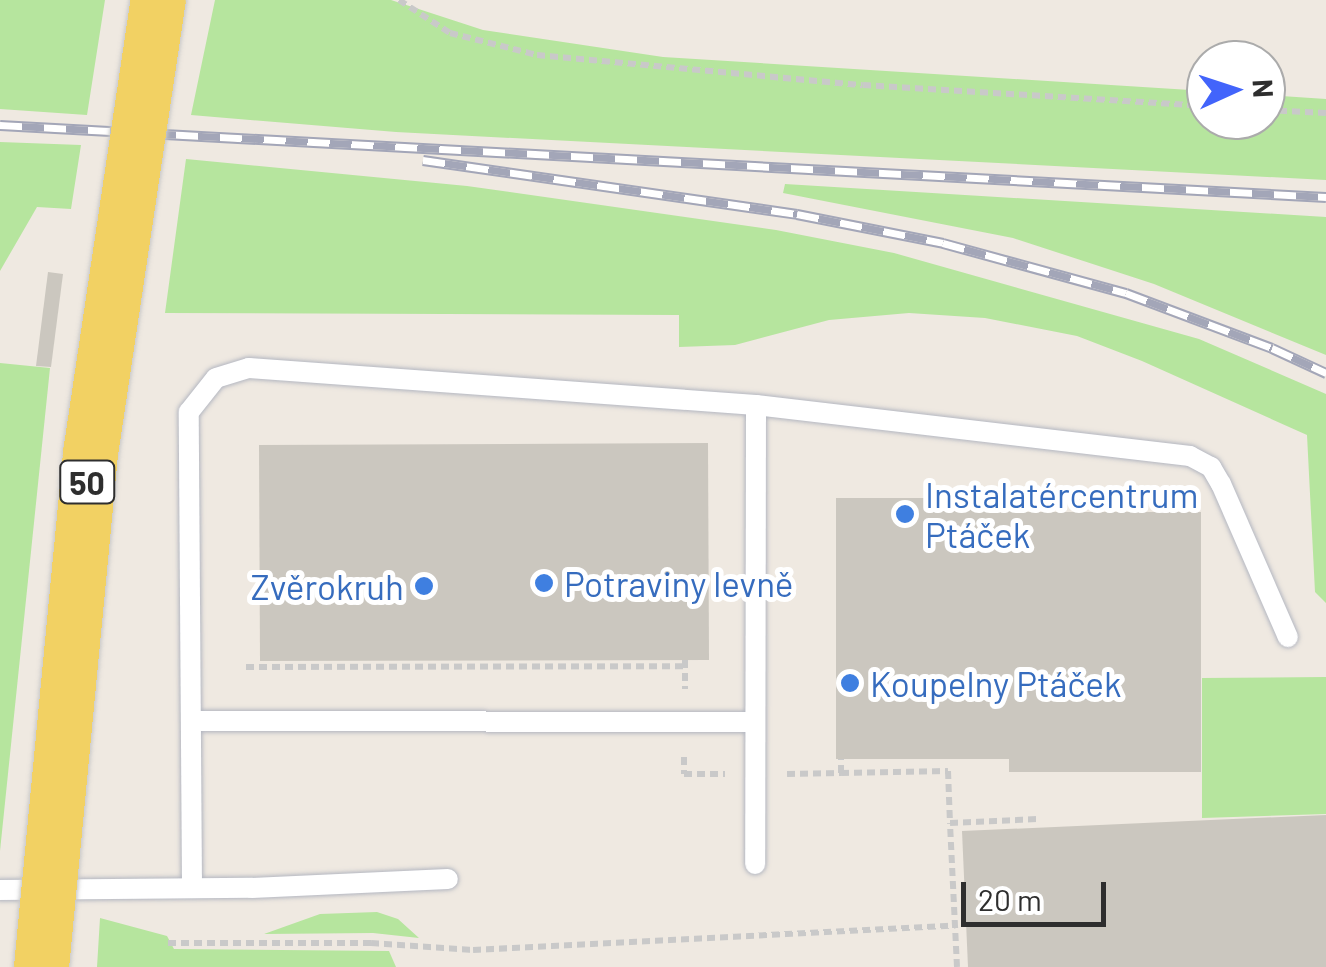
<!DOCTYPE html>
<html>
<head>
<meta charset="utf-8">
<style>
	body { margin:0 }
	#map { position:relative; width:1326px; height:967px; overflow:hidden; background:#efe9e1; font-family:Barlow,sans-serif }
	div>[style] { position:absolute }
	[style*='--x'] { left:calc(var(--x)*1px); top:calc(var(--y)*1px); width:calc(var(--w)*1px); rotate:calc(var(--a)*1deg) }
	.green>* { inset:0; background:#b6e59e }
	.building>* { inset:0; background:#cbc7bf }
	.path>* { height:6px; margin-top:-3px; transform-origin:0; background:repeating-linear-gradient(90deg,#c9c9c9 0 8px,transparent 0 13px) }
	.roads { filter:drop-shadow(0 0 2px #b4b7c1) drop-shadow(0 0 2px #b4b7c1) }
	.service>* { height:20px; margin:-10px; padding:0 10px; transform-origin:10px; border-radius:10px; background:#fff }
	.rail>* { height:11px; margin-top:-5.5px; transform-origin:0; background:repeating-linear-gradient(90deg,#fff 0 22px,#a3a6b8 0 44px); box-sizing:border-box; border-block:2px solid #a3a6b8 }
	.bridges { filter:drop-shadow(0 0 2px #c9c9c9) drop-shadow(0 0 2px #c9c9c9) }
	.primary-bridge>* { height:55px; margin:-27.5px; padding:0 27.5px; transform-origin:27.5px; border-radius:27.5px; background:#f2d163 }
	.dots>* { width:28px; height:28px; translate:-50% -50%; box-sizing:border-box; border:5px solid #fff; border-radius:50% }
	span { translate:-50% -50%; white-space:nowrap; text-align:center; line-height:1.15; -webkit-text-stroke:10px #fff; paint-order:stroke }
	.shield-label span { padding:2px 8px; background:#fff; border:2px solid; border-radius:8px; -webkit-text-stroke-width:0 }
	.shield-label { font-size:32px; color:#2e2e2e; font-weight:700 }
	.shop-label { font-size:35px; color:#366cbe }
	.left { translate:0 -50%; text-align:left }
	.right { translate:-100% -50%; text-align:right }
	.north { position:absolute; left:1186px; top:40px; width:100px; height:100px; box-sizing:border-box; background:#fff; border:2px solid #ababab; border-radius:50%; rotate:87deg; font-size:28px; font-weight:700; line-height:40px; text-align:center; color:#2e2e2e }
	.north::after { content:''; display:block; margin:auto; width:35px; height:45px; background:#4264fb; clip-path:polygon(50% 0,100% 100%,50% 72%,0 100%) }
	.scale { position:absolute; left:961px; top:882px; width:145px; height:45px; box-sizing:border-box; border:5px solid #2e2e2e; border-top:0; padding-left:12px; font-size:30px; line-height:35px; white-space:nowrap; color:#2e2e2e; -webkit-text-stroke:8px #fff; paint-order:stroke }
</style>
</head>
<body>
<div id="map">
	<div class="green">
		<div style="clip-path:polygon(0 0,105px 0,87px 115px,0 109px)"></div>
		<div style="clip-path:polygon(215px 0,391px 0,483px 30px,663px 57px,1206px 91px,1206px 120px,1266px 120px,1266px 95px,1326px 99px,1326px 180px,396px 132px,191px 115px)"></div>
		<div style="clip-path:polygon(0 142px,81px 145px,71px 209px,37px 207px,0 271px)"></div>
		<div style="clip-path:polygon(186px 159px,467px 186px,776px 230px,894px 253px,1199px 339px,1326px 394px,1326px 603px,1315px 592px,1307px 435px,1142px 361px,1077px 336px,985px 318px,909px 313px,829px 320px,735px 345px,679px 347px,679px 315px,165px 313px)"></div>
		<div style="clip-path:polygon(785px 184px,1326px 217px,1326px 355px,1154px 284px,1013px 238px,783px 193px)"></div>
		<div style="clip-path:polygon(0 363px,50px 368px,0 851px)"></div>
		<div style="clip-path:polygon(1326px 677px,1326px 814px,1202px 818px,1202px 678px)"></div>
		<div style="clip-path:polygon(377px 912px,398px 919px,419px 938px,373px 933px,264px 934px,320px 914px)"></div>
		<div style="clip-path:polygon(100px 918px,167px 936px,174px 949px,389px 951px,396px 967px,97px 967px)"></div>
	</div>
	<div class="building">
		<div style="clip-path:polygon(48px 272px,63px 274px,51px 367px,36px 366px)"></div>
		<div style="clip-path:polygon(708px 443px,709px 660px,260px 661px,259px 445px)"></div>
		<div style="clip-path:polygon(836px 498px,1012px 498px,1012px 512px,1201px 512px,1201px 772px,1009px 772px,1009px 759px,836px 759px)"></div>
		<div style="clip-path:polygon(1326px 815px,1326px 967px,968px 967px,962px 831px)"></div>
	</div>
	<div class="path">
		<div style="--x:399;--y:0;--w:61;--a:32.9"></div>
		<div style="--x:450;--y:33;--w:90;--a:14.2"></div>
		<div style="--x:537;--y:55;--w:327;--a:5.3"></div>
		<div style="--x:863;--y:85;--w:344;--a:3.5"></div>
		<div style="--x:1266;--y:110;--w:60;--a:2.9"></div>
		<div style="--x:685;--y:660;--w:29;--a:90"></div>
		<div style="--x:246;--y:667;--w:439;--a:-0.1"></div>
		<div style="--x:684;--y:757;--w:17;--a:90"></div>
		<div style="--x:684;--y:774;--w:41;--a:0"></div>
		<div style="--x:841;--y:773;--w:107;--a:-1.1"></div>
		<div style="--x:948;--y:771;--w:52;--a:87.8"></div>
		<div style="--x:787;--y:774;--w:54;--a:-1.1"></div>
		<div style="--x:841;--y:773;--w:14;--a:-90"></div>
		<div style="--x:168;--y:943;--w:203;--a:0"></div>
		<div style="--x:371;--y:943;--w:102;--a:3.9"></div>
		<div style="--x:473;--y:950;--w:483;--a:-2.9"></div>
		<div style="--x:957;--y:967;--w:144;--a:-92.8"></div>
		<div style="--x:950;--y:823;--w:87;--a:-2.6"></div>
	</div>
	<div class="roads">
		<div class="service">
			<div style="--x:756;--y:405;--w:437;--a:6.7"></div>
			<div style="--x:1190;--y:456;--w:24;--a:28"></div>
			<div style="--x:1211;--y:467;--w:20;--a:60"></div>
			<div style="--x:1221;--y:484;--w:167;--a:66.4"></div>
			<div style="--x:191;--y:721;--w:563;--a:0.1"></div>
			<div style="--x:192;--y:887;--w:475;--a:-90.4"></div>
			<div style="--x:189;--y:412;--w:43;--a:-51.5"></div>
			<div style="--x:216;--y:378;--w:34;--a:-17"></div>
			<div style="--x:249;--y:368;--w:508;--a:4.17"></div>
			<div style="--x:756;--y:405;--w:459;--a:90.1"></div>
			<div style="--x:0;--y:890;--w:252;--a:-0.5"></div>
			<div style="--x:252;--y:888;--w:196;--a:-2.6"></div>
		</div>
	</div>
	<div class="rail">
		<div style="--x:0;--y:125;--w:1328;--a:3.11"></div>
		<div style="--x:423;--y:160;--w:378;--a:8.2"></div>
		<div style="--x:797;--y:214;--w:149;--a:11.2"></div>
		<div style="--x:943;--y:243;--w:190;--a:15.3"></div>
		<div style="--x:1126;--y:293;--w:156;--a:20.6"></div>
		<div style="--x:1272;--y:348;--w:60;--a:24.8"></div>
	</div>
	<div class="bridges">
		<div class="primary-bridge">
			<div style="--x:41;--y:967;--w:516;--a:-84.55"></div>
			<div style="--x:90;--y:453;--w:458;--a:-81.5"></div>
		</div>
	</div>
	<div class="dots">
		<div style="left:905px;top:514px;background:#3f7fe0"></div>
		<div style="left:544px;top:583px;background:#3f7fe0"></div>
		<div style="left:424px;top:586px;background:#3f7fe0"></div>
		<div style="left:850px;top:683px;background:#3f7fe0"></div>
	</div>
	<div class="shield-label">
		<span style="left:87px;top:482px">50</span>
	</div>
	<div class="shop-label">
		<span class="left" style="left:925px;top:514px">Instalatércentrum<br>Ptáček</span>
		<span class="left" style="left:564px;top:583px">Potraviny levně</span>
		<span class="right" style="left:404px;top:586px">Zvěrokruh</span>
		<span class="left" style="left:870px;top:683px">Koupelny Ptáček</span>
	</div>
	<div class="north">N</div>
	<div class="scale">20 m</div>
</div>
</body>
</html>
